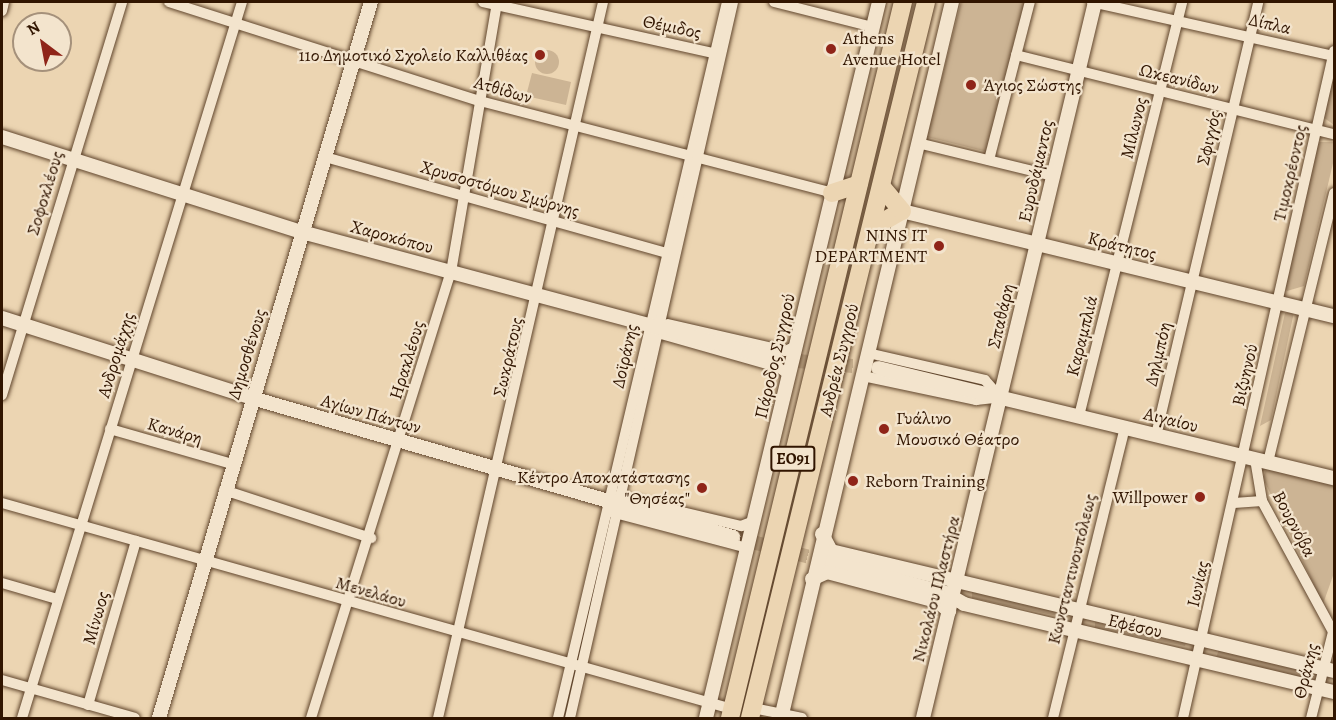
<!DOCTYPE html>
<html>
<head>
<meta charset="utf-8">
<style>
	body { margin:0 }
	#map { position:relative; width:1336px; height:720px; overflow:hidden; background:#ecd5b2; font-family:Alegreya,serif }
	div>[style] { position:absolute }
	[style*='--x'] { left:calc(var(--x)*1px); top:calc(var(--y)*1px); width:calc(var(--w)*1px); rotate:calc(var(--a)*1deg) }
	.green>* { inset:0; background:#ccb494 }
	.round { border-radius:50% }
	.tertiary-tunnel>* { height:14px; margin-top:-7px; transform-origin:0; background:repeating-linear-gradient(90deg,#c7af8e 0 14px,transparent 0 21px) }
	.roads { filter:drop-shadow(0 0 2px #60452c) drop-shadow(0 0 2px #60452c) }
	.minor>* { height:10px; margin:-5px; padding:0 5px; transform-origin:5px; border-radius:5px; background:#f3e4cd }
	.tertiary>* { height:14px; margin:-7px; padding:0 7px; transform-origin:7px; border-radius:7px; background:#f3e4cd }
	.trunk>* { height:18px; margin:-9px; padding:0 9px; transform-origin:9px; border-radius:9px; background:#ecd5b2 }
	.dots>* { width:16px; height:16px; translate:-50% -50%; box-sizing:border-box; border:3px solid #f3e4cd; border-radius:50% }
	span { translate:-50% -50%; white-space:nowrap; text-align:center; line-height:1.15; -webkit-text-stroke:4.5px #f3e4cd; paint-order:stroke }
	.shield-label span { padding:2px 4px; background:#f3e4cd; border:2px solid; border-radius:4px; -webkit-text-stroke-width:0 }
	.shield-label { font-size:16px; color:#311500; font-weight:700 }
	.street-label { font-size:18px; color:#311500 }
	.poi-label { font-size:18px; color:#311500 }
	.left { translate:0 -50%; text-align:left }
	.right { translate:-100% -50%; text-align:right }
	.frame { position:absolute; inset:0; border:3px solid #311500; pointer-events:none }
	.north { position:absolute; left:12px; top:12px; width:60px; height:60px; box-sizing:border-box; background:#f3e4cd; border:2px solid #a5917b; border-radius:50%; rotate:328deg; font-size:16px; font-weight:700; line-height:24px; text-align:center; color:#311500 }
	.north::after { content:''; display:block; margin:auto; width:21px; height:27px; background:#8f2418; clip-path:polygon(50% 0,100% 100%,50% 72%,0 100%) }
</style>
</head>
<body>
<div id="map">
	<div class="green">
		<div style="clip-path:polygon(961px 2px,1026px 2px,988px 152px,927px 137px)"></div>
		<div class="round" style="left:535px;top:50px;width:24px;height:24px"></div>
		<div style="clip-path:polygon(532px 73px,571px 82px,566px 105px,526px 96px)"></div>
		<div style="clip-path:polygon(1334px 74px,1334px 125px,1323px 117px)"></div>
		<div style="clip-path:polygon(1317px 142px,1333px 142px,1334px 159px,1304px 286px,1287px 291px,1283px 283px)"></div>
		<div style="clip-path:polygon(1294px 312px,1271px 420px,1260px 426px,1285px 313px)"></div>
		<div style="clip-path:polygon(1267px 466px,1334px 484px,1334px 573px,1323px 604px,1263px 478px)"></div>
		<div style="clip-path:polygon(972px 591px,1062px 613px,1062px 617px,972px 598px)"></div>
		<div style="clip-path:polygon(1095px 621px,1186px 642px,1185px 646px,1095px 628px)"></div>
		<div style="clip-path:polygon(1219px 649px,1303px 669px,1306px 678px,1216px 658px)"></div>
	</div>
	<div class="tertiary-tunnel">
		<div style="--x:776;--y:359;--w:99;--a:5.2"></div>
		<div style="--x:733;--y:537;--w:99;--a:14.6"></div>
	</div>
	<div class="roads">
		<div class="minor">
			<div style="--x:169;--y:2;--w:326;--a:17.7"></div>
			<div style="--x:480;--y:101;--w:364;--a:14.6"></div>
			<div style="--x:483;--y:2;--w:236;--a:12.5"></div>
			<div style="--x:774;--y:2;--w:102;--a:14.2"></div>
			<div style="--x:1092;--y:2;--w:248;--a:12.6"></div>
			<div style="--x:2;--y:11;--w:9;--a:-77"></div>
			<div style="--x:1016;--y:55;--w:328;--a:14"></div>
			<div style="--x:918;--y:143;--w:139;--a:13.7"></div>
			<div style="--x:325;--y:157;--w:354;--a:15.7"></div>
			<div style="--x:989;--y:160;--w:163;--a:-75.5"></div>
			<div style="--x:668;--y:324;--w:120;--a:13"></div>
			<div style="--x:785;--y:351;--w:12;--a:-24"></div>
			<div style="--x:654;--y:332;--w:129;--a:15.8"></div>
			<div style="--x:778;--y:367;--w:14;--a:36"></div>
			<div style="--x:868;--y:353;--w:120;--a:13"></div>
			<div style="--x:985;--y:380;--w:23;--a:49"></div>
			<div style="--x:863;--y:376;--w:116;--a:12"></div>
			<div style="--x:976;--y:400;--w:18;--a:-6"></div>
			<div style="--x:2;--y:395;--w:411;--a:-73"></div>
			<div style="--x:1079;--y:416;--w:427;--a:-76"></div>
			<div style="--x:110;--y:429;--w:127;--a:16"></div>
			<div style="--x:1156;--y:435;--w:445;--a:-76.7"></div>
			<div style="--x:1255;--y:459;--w:43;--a:80.5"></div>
			<div style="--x:1262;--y:501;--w:149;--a:61.5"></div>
			<div style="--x:1333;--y:632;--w:89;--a:104.3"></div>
			<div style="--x:1268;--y:462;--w:277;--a:-76.2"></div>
			<div style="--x:224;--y:490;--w:155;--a:18.1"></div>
			<div style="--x:615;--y:496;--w:130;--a:13.4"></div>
			<div style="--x:741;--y:526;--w:14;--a:-21"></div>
			<div style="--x:2;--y:503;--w:759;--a:15.76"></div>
			<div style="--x:1234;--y:503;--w:28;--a:-4"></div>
			<div style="--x:611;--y:512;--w:141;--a:14.8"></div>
			<div style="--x:2;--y:583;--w:57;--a:16.2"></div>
			<div style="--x:2;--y:680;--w:138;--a:15.9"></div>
			<div style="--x:88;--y:705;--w:171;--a:-73.7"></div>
			<div style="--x:753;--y:708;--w:50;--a:11.5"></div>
			<div style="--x:22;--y:718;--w:749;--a:-72.92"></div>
			<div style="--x:311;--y:718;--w:467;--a:-72.6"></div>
			<div style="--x:451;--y:272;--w:274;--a:-80.3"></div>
			<div style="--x:438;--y:718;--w:735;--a:-77.02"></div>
			<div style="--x:558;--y:718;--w:736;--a:-76.72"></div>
			<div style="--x:570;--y:718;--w:734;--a:-77.17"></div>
			<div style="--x:1053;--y:718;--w:300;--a:-76.1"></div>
			<div style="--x:1183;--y:718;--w:684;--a:-77.24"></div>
		</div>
		<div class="tertiary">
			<div style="--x:2;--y:137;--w:315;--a:17.6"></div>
			<div style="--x:302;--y:232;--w:491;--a:15"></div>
			<div style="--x:902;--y:211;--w:445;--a:13.7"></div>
			<div style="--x:2;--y:318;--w:262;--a:17.7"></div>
			<div style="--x:252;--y:398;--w:501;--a:16.12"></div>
			<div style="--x:878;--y:368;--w:469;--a:13.6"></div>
			<div style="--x:822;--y:534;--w:19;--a:62"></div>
			<div style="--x:831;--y:551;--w:517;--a:13.42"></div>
			<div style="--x:829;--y:562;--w:121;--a:14.8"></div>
			<div style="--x:812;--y:579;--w:17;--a:-25"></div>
			<div style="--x:827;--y:572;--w:114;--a:14.8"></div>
			<div style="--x:937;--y:601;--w:16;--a:40"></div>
			<div style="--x:947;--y:594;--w:20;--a:30"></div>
			<div style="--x:964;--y:604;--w:380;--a:13.4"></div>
			<div style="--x:159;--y:718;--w:747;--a:-73.51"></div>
			<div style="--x:706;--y:718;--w:737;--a:-76.42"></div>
			<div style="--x:781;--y:718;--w:736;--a:-76.57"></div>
			<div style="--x:923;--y:718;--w:736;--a:-76.49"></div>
		</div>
		<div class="trunk">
			<div style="--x:832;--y:193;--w:28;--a:-18"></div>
			<div style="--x:872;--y:228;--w:34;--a:-30"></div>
			<div style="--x:902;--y:211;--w:31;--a:-130"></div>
			<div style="--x:730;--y:718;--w:737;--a:-76.42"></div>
			<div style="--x:750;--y:718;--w:737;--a:-76.19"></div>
		</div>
	</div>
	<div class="dots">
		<div style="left:831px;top:49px;background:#8f2418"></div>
		<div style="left:540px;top:55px;background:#8f2418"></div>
		<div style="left:971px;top:85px;background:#8f2418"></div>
		<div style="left:939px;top:246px;background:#8f2418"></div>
		<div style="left:884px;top:429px;background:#8f2418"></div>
		<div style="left:853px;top:481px;background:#8f2418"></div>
		<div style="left:702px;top:488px;background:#8f2418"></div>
		<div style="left:1200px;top:497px;background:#8f2418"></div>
	</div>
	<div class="shield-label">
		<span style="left:793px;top:459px">ΕΟ91</span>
	</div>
	<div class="street-label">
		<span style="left:1270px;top:24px;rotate:13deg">Δίπλα</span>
		<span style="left:672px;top:27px;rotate:12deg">Θέμιδος</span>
		<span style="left:1179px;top:79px;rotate:14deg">Ωκεανίδων</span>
		<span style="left:503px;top:90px;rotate:16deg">Ατθίδων</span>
		<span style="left:1134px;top:128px;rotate:-76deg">Μίλωνος</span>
		<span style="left:1209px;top:138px;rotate:-77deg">Σφιγγός</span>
		<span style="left:1036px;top:171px;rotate:-77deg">Ευρυδάμαντος</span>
		<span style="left:1290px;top:173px;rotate:-77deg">Τιμοκρέοντος</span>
		<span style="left:500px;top:189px;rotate:16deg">Χρυσοστόμου Σμύρνης</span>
		<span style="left:45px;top:193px;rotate:-73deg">Σοφοκλέους</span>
		<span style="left:392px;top:237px;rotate:15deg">Χαροκόπου</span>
		<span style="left:1122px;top:246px;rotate:14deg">Κράτητος</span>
		<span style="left:1001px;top:316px;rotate:-77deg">Σπαθάρη</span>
		<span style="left:1082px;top:336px;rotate:-76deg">Καραμπλιά</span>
		<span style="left:247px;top:354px;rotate:-73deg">Δημοσθένους</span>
		<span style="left:1158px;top:354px;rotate:-77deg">Δηλμπόη</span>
		<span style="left:116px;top:355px;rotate:-73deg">Ανδρομάχης</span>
		<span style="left:625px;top:356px;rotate:-77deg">Δοϊράνης</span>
		<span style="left:775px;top:356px;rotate:-77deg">Πάροδος Συγγρού</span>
		<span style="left:508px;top:357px;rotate:-77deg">Σωκράτους</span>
		<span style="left:407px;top:360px;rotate:-73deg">Ηρακλέους</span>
		<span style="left:839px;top:360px;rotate:-76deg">Ανδρέα Συγγρού</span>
		<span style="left:1245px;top:375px;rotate:-77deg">Βιζυηνού</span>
		<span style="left:371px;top:414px;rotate:16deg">Αγίων Πάντων</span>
		<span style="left:1171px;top:420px;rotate:14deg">Αιγαίου</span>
		<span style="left:175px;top:431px;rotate:16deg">Κανάρη</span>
		<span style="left:1294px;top:524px;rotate:62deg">Βουρνόβα</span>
		<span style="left:1072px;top:569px;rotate:-76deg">Κωνσταντινουπόλεως</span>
		<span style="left:1198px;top:584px;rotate:-77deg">Ιωνίας</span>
		<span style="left:936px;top:589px;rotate:-76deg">Νικολάου Πλαστήρα</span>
		<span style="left:371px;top:592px;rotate:16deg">Μενελάου</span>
		<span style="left:96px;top:618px;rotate:-74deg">Μίνωος</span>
		<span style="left:1135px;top:626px;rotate:13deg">Εφέσου</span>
		<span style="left:1306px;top:671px;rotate:-76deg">Θράκης</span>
	</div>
	<div class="poi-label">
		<span class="left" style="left:843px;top:49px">Athens<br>Avenue Hotel</span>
		<span class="right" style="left:528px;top:55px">11ο Δημοτικό Σχολείο Καλλιθέας</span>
		<span class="left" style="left:983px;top:85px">Άγιος Σώστης</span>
		<span class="right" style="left:927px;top:246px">NINS IT<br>DEPARTMENT</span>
		<span class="left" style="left:896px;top:429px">Γυάλινο<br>Μουσικό Θέατρο</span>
		<span class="right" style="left:690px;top:488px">Κέντρο Αποκατάστασης<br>"Θησέας"</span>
		<span class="left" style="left:865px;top:481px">Reborn Training</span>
		<span class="right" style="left:1188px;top:497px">Willpower</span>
	</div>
	<div class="frame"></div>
	<div class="north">N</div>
</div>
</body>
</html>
